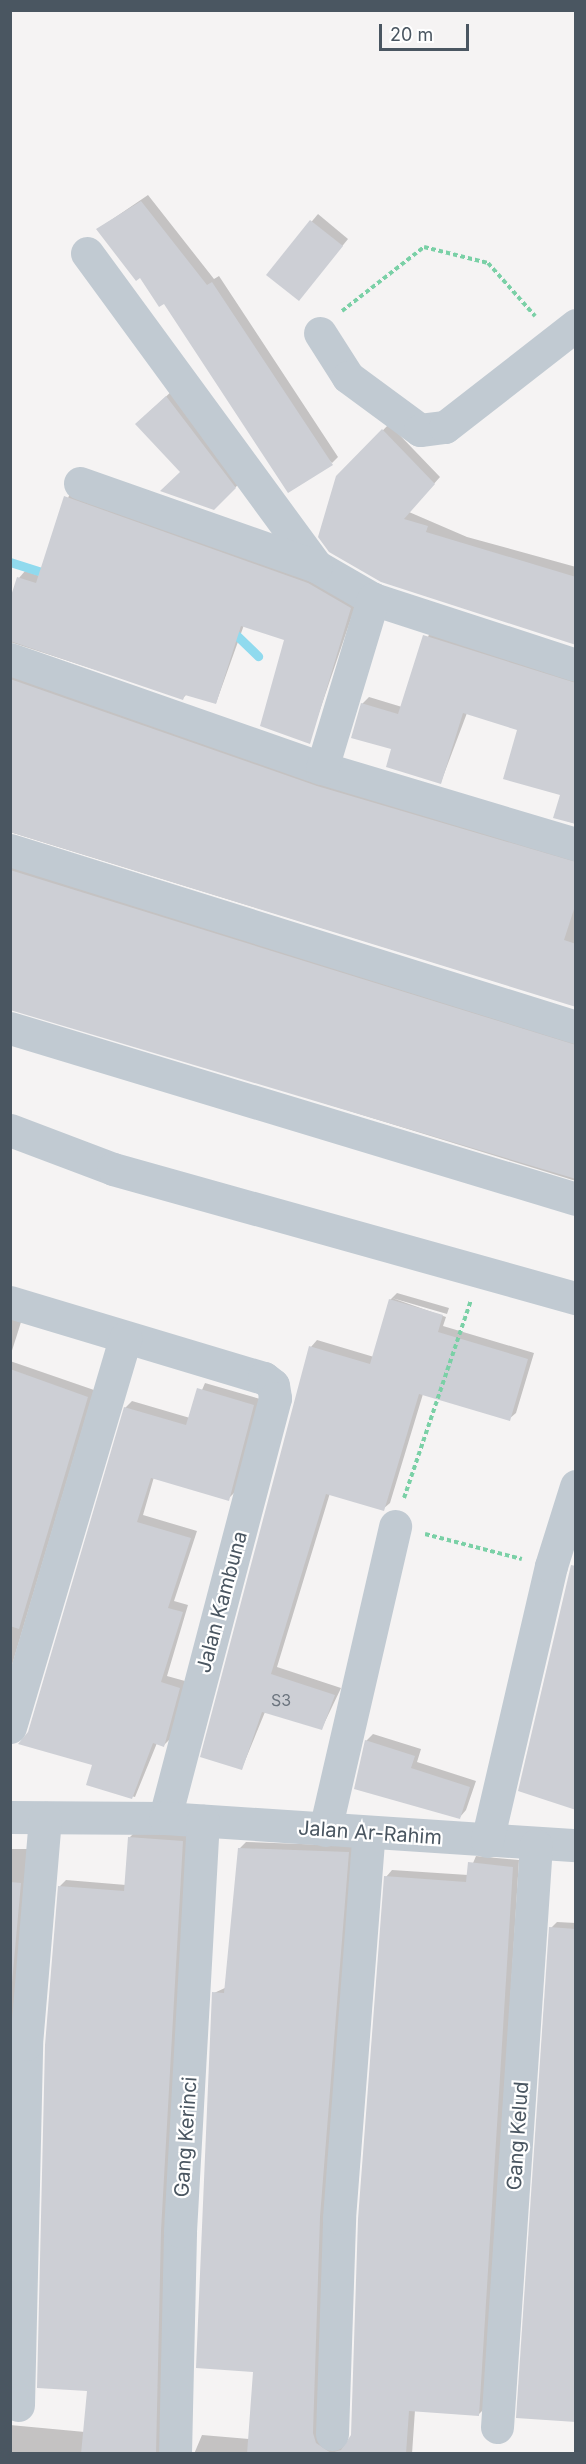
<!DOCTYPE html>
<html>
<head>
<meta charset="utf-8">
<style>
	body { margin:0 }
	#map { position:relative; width:586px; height:2464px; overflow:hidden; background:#f5f3f3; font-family:Inter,sans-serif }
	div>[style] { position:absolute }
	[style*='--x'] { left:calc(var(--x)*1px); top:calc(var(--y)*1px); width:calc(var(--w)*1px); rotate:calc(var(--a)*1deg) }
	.shadow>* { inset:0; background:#0003 }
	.stream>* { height:9px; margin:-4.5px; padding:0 4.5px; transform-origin:4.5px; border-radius:4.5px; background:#90daee }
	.building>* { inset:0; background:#cdcfd5 }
	.path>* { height:4px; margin-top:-2px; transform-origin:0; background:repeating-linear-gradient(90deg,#7ad0a6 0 4.5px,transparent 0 7.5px) }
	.minor>* { height:33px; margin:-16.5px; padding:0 16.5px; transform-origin:16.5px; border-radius:16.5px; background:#c1cad2 }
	span { translate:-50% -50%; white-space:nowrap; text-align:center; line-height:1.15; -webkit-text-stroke:4.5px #fff; paint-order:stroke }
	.number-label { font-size:16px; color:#6b747e }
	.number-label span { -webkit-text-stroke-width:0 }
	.street-label { font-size:20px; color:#4a5661 }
	.frame { position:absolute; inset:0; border:12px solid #4a5661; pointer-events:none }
	.scale { position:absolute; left:379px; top:24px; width:90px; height:27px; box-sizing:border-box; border:3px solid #4a5661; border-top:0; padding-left:8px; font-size:18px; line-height:21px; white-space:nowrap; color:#4a5661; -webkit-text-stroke:4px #fff; paint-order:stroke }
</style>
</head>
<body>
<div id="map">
	<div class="shadow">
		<div style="clip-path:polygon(148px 195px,214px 279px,219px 276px,338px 457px,332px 463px,165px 302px,98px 229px)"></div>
		<div style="clip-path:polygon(318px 214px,348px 239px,305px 292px,268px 274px)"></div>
		<div style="clip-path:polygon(173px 390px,242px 481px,214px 508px,144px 417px)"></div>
		<div style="clip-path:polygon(389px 424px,440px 477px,409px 512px,467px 537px,576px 567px,576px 644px,338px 477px)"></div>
		<div style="clip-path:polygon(71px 490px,315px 577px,357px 601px,309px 742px,286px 639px,244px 625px,216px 703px,187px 694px,183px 698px,10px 642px,10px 604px,19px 578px,25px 571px,40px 576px)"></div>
		<div style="clip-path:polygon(431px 629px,576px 676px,576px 824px,555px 817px,562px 794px,519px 729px,467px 713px,441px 782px,393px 748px,362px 704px,369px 697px,402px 707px)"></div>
		<div style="clip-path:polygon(10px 670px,576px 855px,576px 1006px,10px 832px)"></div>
		<div style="clip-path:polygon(10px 861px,576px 1038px,576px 1181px,10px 1006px)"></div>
		<div style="clip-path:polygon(397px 1293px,449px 1308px,447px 1314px,392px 1298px,446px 1317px,443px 1326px,534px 1353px,516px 1413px,509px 1419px,423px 1394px,390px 1503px,383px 1509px,330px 1493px,277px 1667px,341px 1688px,322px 1728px,265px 1712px,242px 1768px,311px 1347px,317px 1340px,374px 1357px,390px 1300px)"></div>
		<div style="clip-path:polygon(10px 1319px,21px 1322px,10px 1357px)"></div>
		<div style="clip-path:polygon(10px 1361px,94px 1390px,10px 1672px)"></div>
		<div style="clip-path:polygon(205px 1383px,260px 1399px,235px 1492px,228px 1499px,154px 1477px,143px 1515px,197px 1531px,174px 1601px,188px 1605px,167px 1676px,185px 1681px,171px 1738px,164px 1745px,157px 1743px,135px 1797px,87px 1784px,94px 1764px,29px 1733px,125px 1408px,132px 1401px,190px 1418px)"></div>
		<div style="clip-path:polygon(373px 1734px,421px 1749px,417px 1762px,476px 1781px,466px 1810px,460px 1817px,366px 1741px)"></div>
		<div style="clip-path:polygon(136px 1831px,189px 1835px,166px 2454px,10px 2454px,10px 2425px,85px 2432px,89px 2390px,60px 1886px,66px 1880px,126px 1885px,129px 1838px)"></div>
		<div style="clip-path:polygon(246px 1842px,354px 1846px,328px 2444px,346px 2445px,352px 2435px,386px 1877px,392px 1870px,468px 1875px,476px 1856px,519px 1860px,485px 2408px,478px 2415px,415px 2410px,412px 2454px,194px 2454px,202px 2435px,249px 2439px,255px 2371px,214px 1993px,227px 1987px,239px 1849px)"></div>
		<div style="clip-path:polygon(10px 1849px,28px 1849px,10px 2168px)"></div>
		<div style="clip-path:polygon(557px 1922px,576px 1923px,576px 2421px,551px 1928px)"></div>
	</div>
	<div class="stream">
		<div style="--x:10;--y:562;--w:43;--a:17.6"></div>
		<div style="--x:228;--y:627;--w:42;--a:44"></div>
	</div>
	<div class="building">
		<div style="clip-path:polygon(141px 201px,207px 285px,212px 282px,333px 465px,288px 493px,164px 304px,159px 307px,140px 278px,136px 281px,96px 229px)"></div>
		<div style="clip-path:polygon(310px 220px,343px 246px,299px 301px,266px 275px)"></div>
		<div style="clip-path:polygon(166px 396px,236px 488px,214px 510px,160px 491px,180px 472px,135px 424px)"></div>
		<div style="clip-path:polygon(382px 429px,435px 484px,404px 519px,428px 526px,426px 532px,576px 577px,576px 645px,381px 582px,329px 552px,318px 537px,336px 476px)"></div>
		<div style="clip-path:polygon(64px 496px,308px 583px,351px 608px,310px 744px,260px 726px,284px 640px,241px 626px,216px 704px,185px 695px,183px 700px,10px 641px,10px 599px,17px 577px,36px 583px)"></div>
		<div style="clip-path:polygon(423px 635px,576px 683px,576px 824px,553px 818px,560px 795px,503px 779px,517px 730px,463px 713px,441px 784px,386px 767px,391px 749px,351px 738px,361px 703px,398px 714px)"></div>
		<div style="clip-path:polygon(10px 679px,317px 786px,576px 862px,576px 903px,564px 940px,576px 944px,576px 1007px,10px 832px)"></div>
		<div style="clip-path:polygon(10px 870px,576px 1045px,576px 1179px,10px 1010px)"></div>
		<div style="clip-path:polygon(389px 1299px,443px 1315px,438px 1332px,528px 1359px,510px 1421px,419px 1394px,384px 1511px,326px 1494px,271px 1674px,335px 1695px,322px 1730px,262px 1712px,242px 1770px,200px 1757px,309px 1346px,370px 1364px)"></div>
		<div style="clip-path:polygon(10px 1369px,88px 1397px,19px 1629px,10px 1626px)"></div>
		<div style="clip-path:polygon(197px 1388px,254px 1405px,229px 1501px,151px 1478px,137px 1522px,191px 1538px,168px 1608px,183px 1612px,161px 1682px,180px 1688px,164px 1747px,153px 1743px,132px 1799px,86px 1785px,92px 1765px,18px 1744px,28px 1732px,124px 1407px,186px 1425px)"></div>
		<div style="clip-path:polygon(571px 1565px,576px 1566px,576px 1810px,518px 1791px)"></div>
		<div style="clip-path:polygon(365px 1740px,415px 1756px,411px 1768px,470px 1787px,460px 1819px,354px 1789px)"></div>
		<div style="clip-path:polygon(128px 1837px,183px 1841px,161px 2231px,156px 2454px,81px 2454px,87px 2391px,37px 2388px,45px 2045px,58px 1886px,124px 1891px)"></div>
		<div style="clip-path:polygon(238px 1848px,349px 1852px,320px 2217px,313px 2433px,316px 2443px,331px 2453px,341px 2450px,351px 2435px,358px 2219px,384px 1876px,466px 1882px,468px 1862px,513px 1867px,479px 2416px,409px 2411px,406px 2454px,247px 2454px,253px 2372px,196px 2368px,212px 1992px,224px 1993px)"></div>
		<div style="clip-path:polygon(10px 1882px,21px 1883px,10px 2005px)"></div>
		<div style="clip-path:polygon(549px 1927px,576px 1929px,576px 2422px,516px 2418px)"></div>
	</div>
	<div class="path">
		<div style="--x:342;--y:311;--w:104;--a:-38"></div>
		<div style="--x:424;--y:247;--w:66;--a:14"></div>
		<div style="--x:488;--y:263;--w:71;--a:48.4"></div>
		<div style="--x:404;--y:1498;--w:209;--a:-71.3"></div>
		<div style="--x:425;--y:1534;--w:100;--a:14.5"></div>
	</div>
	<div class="minor">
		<div style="--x:87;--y:253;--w:388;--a:53.8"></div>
		<div style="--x:316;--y:566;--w:66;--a:30.1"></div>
		<div style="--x:373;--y:599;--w:213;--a:18"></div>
		<div style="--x:320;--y:333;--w:52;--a:57.5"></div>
		<div style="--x:348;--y:377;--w:89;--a:36.4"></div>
		<div style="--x:420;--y:430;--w:25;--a:-7"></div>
		<div style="--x:445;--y:427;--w:166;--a:-37.9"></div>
		<div style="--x:80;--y:483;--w:250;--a:19.4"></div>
		<div style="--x:10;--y:659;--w:330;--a:19.3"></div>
		<div style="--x:322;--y:768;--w:265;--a:16.7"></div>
		<div style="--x:322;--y:768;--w:177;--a:-73.2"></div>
		<div style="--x:10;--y:850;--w:593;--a:17.37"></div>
		<div style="--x:10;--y:1028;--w:591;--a:16.81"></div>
		<div style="--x:10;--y:1130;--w:110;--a:20.7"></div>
		<div style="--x:113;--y:1169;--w:481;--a:15.6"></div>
		<div style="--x:10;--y:1302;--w:265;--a:16.7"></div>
		<div style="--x:264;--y:1378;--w:11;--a:38"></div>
		<div style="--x:273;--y:1385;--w:13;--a:81"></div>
		<div style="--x:275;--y:1398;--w:434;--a:104.7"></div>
		<div style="--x:10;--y:1727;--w:406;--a:-73.5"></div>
		<div style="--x:10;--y:1817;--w:155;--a:0.4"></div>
		<div style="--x:165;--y:1818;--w:412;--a:3.8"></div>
		<div style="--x:325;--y:1830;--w:312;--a:-77"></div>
		<div style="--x:487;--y:1841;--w:282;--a:-76.9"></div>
		<div style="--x:551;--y:1566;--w:84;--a:-72.6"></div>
		<div style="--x:18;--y:2405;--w:361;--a:-88.7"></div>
		<div style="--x:26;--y:2044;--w:227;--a:-85.2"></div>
		<div style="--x:497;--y:2427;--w:583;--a:-86.17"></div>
		<div style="--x:332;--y:2434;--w:216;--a:-88.1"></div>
		<div style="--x:339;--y:2218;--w:387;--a:-85.6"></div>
		<div style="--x:175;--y:2454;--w:223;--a:-88.7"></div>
		<div style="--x:180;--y:2231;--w:411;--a:-86.8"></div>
	</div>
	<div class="number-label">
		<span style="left:281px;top:1700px">S3</span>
	</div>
	<div class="street-label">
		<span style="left:222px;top:1602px;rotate:-75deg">Jalan Kambuna</span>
		<span style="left:370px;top:1833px;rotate:4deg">Jalan Ar-Rahim</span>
		<span style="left:518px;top:2136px;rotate:-86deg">Gang Kelud</span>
		<span style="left:186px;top:2137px;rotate:-86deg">Gang Kerinci</span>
	</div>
	<div class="frame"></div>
	<div class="scale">20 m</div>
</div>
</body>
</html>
